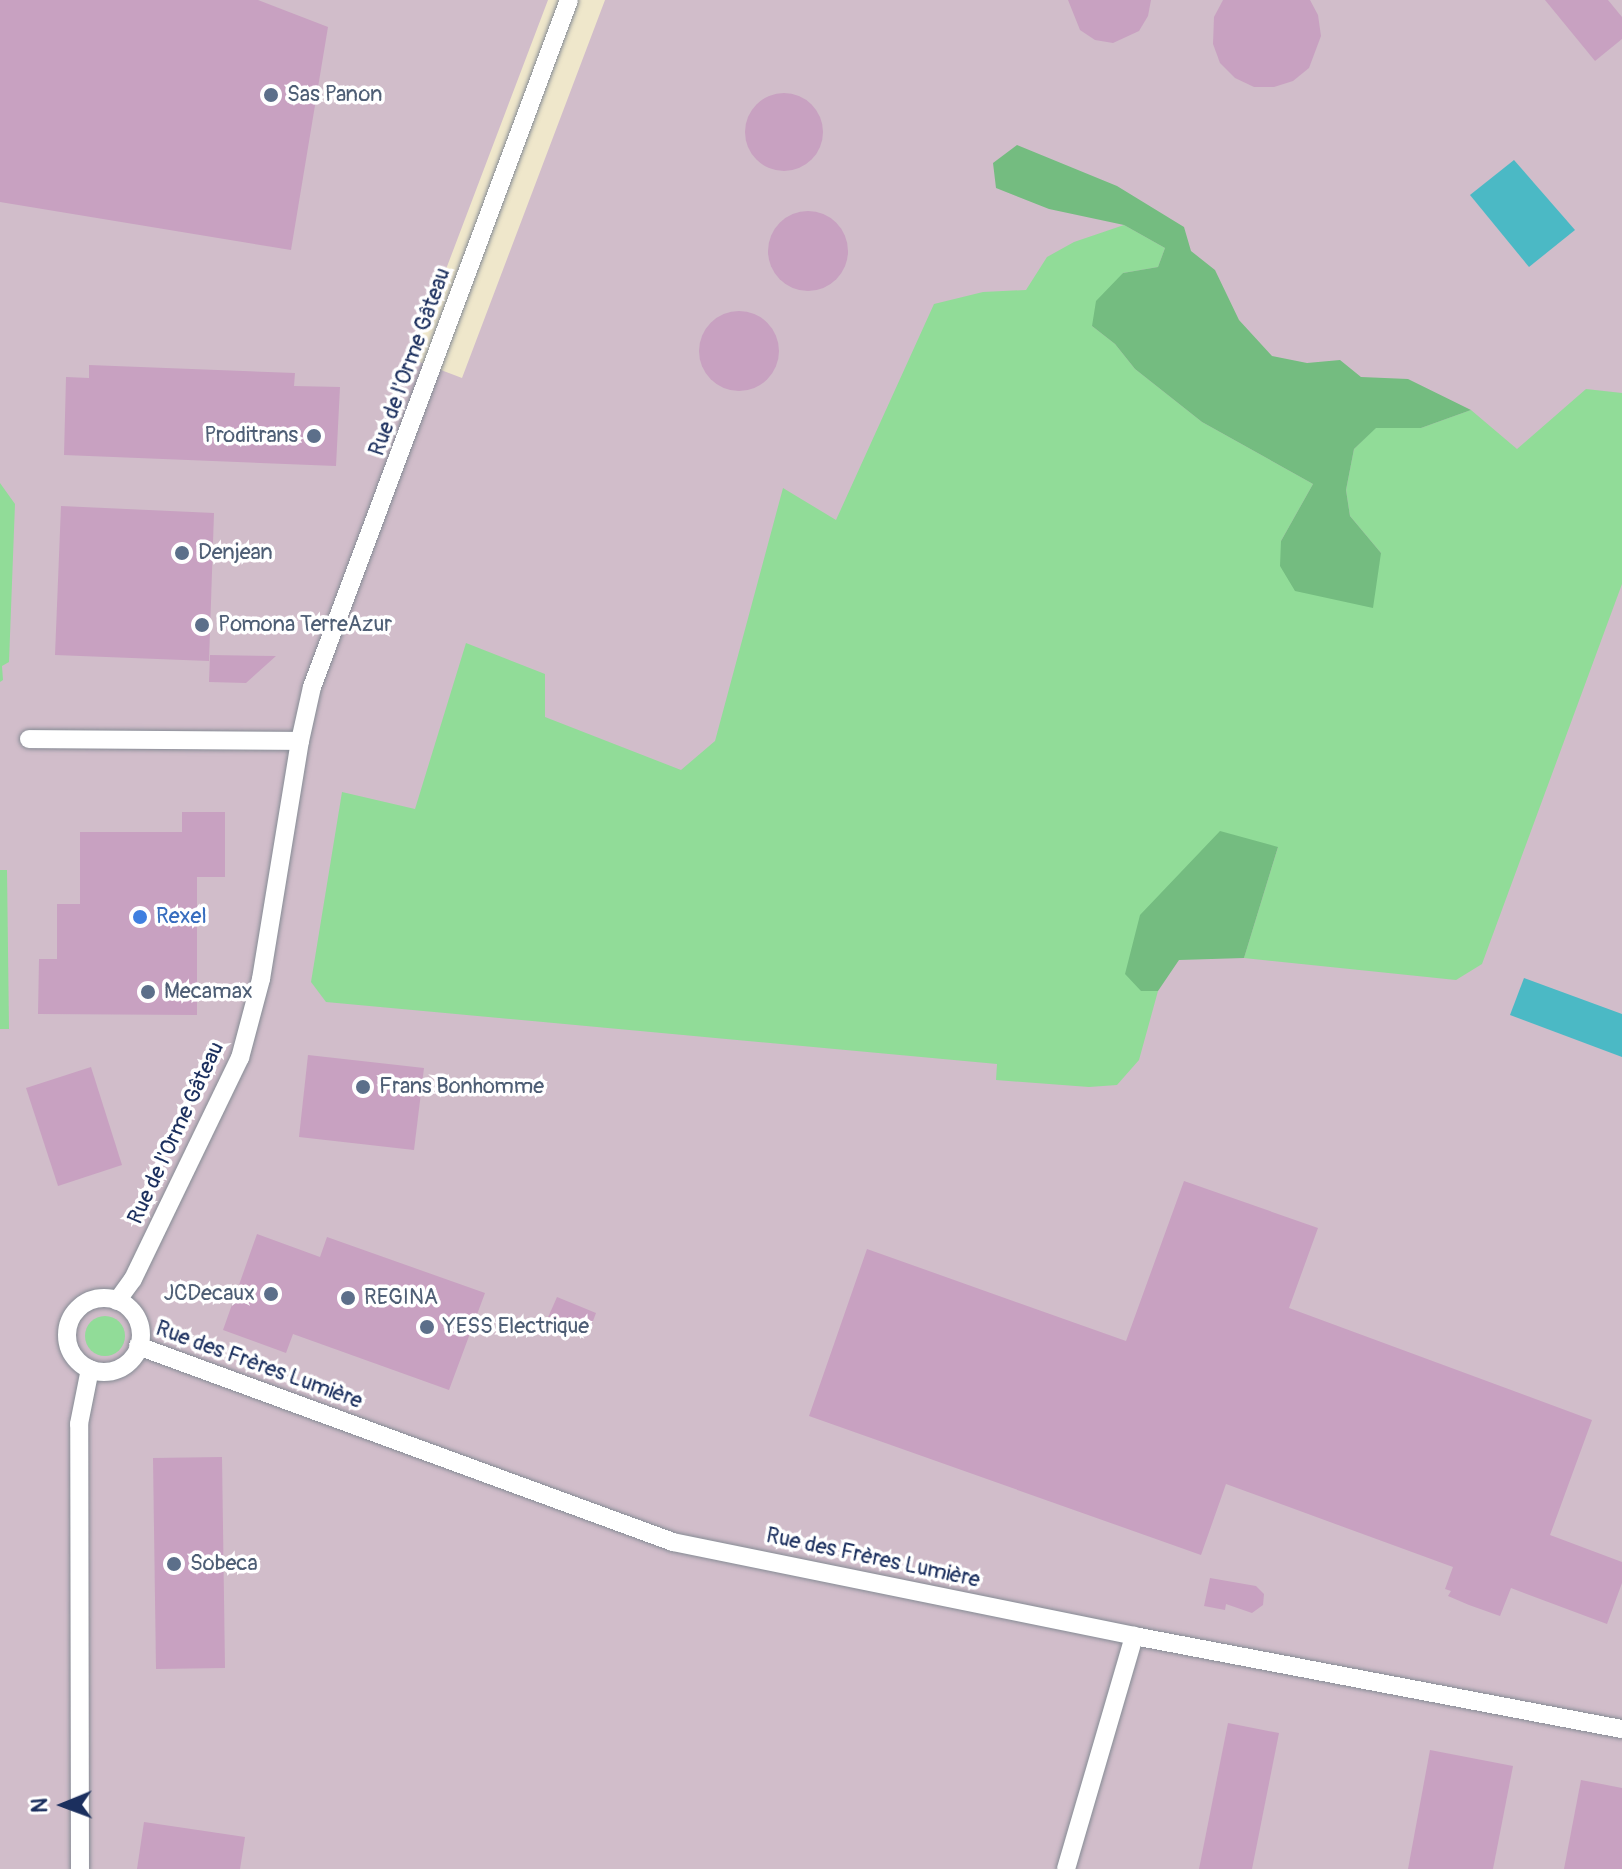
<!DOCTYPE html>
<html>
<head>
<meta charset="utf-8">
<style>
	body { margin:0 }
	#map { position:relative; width:1622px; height:1869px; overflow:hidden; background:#efe7cb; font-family:Pangolin,sans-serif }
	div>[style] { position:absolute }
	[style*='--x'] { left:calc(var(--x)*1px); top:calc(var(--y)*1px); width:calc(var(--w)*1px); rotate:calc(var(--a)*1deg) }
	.industrial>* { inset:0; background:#d1bdca }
	.green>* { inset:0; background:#91dc98 }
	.round { border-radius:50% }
	.forest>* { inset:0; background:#74bc80 }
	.water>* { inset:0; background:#4bb9c5 }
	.building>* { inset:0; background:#c8a1c1 }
	.roads { filter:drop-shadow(0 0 2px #858b94) drop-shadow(0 0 2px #858b94) }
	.minor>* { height:18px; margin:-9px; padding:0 9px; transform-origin:9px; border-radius:9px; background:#fff }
	.minor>.ring { margin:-9px; padding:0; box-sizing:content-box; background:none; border:18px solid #fff; border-radius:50% }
	.dots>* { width:22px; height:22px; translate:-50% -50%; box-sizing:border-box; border:4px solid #fff; border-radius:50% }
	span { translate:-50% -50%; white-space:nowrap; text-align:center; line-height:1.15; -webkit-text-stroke:7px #fff; paint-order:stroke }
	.service-label { font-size:22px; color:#4e5e75 }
	.left { translate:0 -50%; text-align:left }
	.right { translate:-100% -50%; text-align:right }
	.street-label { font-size:22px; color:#1b2f5e }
	.shop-label { font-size:22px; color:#366cbe }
	.north { position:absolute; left:24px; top:1765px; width:80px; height:80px; -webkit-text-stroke:6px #fff; paint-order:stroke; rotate:269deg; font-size:22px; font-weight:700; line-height:32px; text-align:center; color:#1b2f5e }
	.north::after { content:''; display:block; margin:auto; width:28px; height:36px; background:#1b2f5e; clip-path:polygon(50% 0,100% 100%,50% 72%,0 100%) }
</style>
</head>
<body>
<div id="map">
	<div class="industrial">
		<div style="clip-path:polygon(0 0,548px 0,412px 359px,462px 378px,605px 0,1622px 0,1622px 1869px,0 1869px)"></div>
	</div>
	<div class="green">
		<div style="clip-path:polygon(1124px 225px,1165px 248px,1158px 267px,1123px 273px,1092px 326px,1115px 344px,1135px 369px,1202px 422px,1313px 484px,1281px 541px,1381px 553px,1350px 516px,1346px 490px,1354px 449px,1375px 428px,1421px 428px,1471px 410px,1517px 449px,1586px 389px,1622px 393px,1622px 584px,1482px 964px,1456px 980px,1244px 958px,1278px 847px,1141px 991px,1158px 991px,1139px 1060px,1117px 1085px,1089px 1087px,996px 1080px,997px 1064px,326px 1002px,311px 982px,342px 792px,415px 809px,466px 643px,545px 674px,545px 717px,681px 770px,715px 741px,783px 488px,836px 520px,934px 304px,983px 292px,1026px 290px,1047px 257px,1074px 242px)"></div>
		<div style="clip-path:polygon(0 483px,15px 504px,9px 662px,2px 666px,3px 680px,0 682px)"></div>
		<div style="clip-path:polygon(0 870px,7px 870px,9px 1029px,0 1029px)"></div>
		<div class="round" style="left:85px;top:1316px;width:40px;height:40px"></div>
	</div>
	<div class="forest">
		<div style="clip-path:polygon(1017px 145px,1117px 186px,1184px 227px,1191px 251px,1215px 270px,1239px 320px,1272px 356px,1307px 363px,1340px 360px,1361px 377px,1408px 379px,1471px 410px,1421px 428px,1376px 428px,1354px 449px,1346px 490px,1350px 516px,1381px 553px,1373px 608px,1295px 591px,1280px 566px,1281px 541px,1313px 484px,1202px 422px,1135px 369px,1115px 344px,1092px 326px,1096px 301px,1123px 273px,1158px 267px,1165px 248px,1124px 225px,1049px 209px,996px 188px,993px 163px)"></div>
		<div style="clip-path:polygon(1220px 831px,1278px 847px,1244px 958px,1179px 960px,1158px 991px,1141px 991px,1125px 974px,1140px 915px)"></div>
	</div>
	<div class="water">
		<div style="clip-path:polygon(1514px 160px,1575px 230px,1529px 267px,1470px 195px)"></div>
		<div style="clip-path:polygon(1524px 978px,1622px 1014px,1622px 1057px,1510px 1015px)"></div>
	</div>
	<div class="building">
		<div style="clip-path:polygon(0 0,258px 0,328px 27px,291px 250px,0 202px)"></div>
		<div style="clip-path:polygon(1068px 0,1151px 0,1148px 16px,1139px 31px,1113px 43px,1095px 40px,1080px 30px)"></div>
		<div style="clip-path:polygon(1223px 0,1310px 0,1318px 15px,1321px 36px,1309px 68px,1293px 81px,1274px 87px,1254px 87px,1235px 78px,1220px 63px,1213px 44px,1214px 17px)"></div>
		<div style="clip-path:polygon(1545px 0,1608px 0,1622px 17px,1622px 39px,1595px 61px)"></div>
		<div class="round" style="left:745px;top:93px;width:78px;height:78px"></div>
		<div class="round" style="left:768px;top:211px;width:80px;height:80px"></div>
		<div class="round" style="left:699px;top:311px;width:80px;height:80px"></div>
		<div style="clip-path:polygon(89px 365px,295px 373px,294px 386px,340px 387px,336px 466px,64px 455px,66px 377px,89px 378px)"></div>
		<div style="clip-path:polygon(61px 506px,214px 513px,209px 661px,55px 655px)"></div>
		<div style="clip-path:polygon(210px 655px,276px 656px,246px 683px,209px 682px)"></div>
		<div style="clip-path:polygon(182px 812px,225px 812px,225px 877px,197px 877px,197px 1015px,38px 1014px,39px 959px,57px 959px,57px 904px,80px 904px,80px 832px,182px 832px)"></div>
		<div style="clip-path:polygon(308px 1055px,424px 1068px,414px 1150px,299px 1137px)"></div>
		<div style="clip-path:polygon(91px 1067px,122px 1165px,58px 1186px,26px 1088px)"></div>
		<div style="clip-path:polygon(1184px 1181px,1318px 1228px,1289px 1308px,1592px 1420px,1550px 1535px,1622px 1562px,1622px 1583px,1607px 1624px,1511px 1588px,1500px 1616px,1469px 1605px,1448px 1596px,1451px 1591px,1445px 1589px,1453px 1567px,1226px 1484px,1201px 1555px,809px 1416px,867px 1249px,1126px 1341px)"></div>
		<div style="clip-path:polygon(257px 1234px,320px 1257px,327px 1237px,485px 1293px,449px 1390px,293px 1334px,286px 1353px,223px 1330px)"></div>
		<div style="clip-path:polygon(557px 1297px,596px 1313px,587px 1337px,546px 1322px)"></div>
		<div style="clip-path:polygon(222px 1457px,225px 1668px,156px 1669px,153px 1458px)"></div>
		<div style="clip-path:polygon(1210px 1578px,1256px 1586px,1264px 1594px,1263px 1605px,1252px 1613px,1226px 1604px,1225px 1610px,1204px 1606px)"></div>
		<div style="clip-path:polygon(1228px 1723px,1279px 1733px,1252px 1869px,1199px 1869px)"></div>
		<div style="clip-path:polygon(1430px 1750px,1513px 1766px,1493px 1869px,1408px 1869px)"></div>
		<div style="clip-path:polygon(1581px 1780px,1622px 1788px,1622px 1869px,1564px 1869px)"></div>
		<div style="clip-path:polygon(144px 1822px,245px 1837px,240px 1869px,137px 1869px)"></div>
	</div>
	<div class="roads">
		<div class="minor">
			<div style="--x:29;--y:739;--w:271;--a:0.4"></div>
			<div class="ring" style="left:67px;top:1298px;width:56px;height:56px"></div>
			<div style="--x:117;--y:1301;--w:27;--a:-54"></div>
			<div style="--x:133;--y:1279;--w:246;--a:-64.2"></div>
			<div style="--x:240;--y:1058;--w:82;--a:-75.1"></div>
			<div style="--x:261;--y:979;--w:241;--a:-80.7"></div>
			<div style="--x:300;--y:741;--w:55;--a:-77.5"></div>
			<div style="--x:312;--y:687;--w:733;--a:-69.49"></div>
			<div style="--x:138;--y:1346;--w:570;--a:20.12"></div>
			<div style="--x:673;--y:1542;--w:470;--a:11.5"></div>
			<div style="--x:1134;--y:1636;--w:497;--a:10.8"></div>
			<div style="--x:80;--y:1869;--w:445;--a:-90.1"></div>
			<div style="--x:79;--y:1424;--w:56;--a:-78.7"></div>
			<div style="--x:1066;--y:1869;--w:243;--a:-73.7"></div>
		</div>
	</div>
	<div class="dots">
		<div style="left:271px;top:95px;background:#5c6f8a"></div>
		<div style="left:314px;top:436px;background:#5c6f8a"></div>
		<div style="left:182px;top:553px;background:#5c6f8a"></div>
		<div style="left:202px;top:625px;background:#5c6f8a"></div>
		<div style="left:140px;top:917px;background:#3f7fe0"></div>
		<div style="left:148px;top:992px;background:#5c6f8a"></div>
		<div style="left:363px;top:1087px;background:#5c6f8a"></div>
		<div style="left:271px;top:1294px;background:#5c6f8a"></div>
		<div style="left:348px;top:1298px;background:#5c6f8a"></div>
		<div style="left:427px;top:1327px;background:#5c6f8a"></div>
		<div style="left:174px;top:1564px;background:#5c6f8a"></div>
	</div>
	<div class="service-label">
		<span class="left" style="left:287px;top:95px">Sas Panon</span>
		<span class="right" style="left:298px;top:436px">Proditrans</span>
		<span class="left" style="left:198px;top:553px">Denjean</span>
		<span class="left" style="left:218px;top:625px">Pomona TerreAzur</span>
		<span class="left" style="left:164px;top:992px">Mecamax</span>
		<span class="left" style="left:379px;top:1087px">Frans Bonhomme</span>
		<span class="right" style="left:255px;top:1294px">JCDecaux</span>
		<span class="left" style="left:364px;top:1298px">REGINA</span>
		<span class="left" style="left:443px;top:1327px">YESS Electrique</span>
		<span class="left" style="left:190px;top:1564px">Sobeca</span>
	</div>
	<div class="street-label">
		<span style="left:410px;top:362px;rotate:-70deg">Rue de l'Orme Gâteau</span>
		<span style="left:176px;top:1133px;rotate:-65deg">Rue de l'Orme Gâteau</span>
		<span style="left:259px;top:1365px;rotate:20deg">Rue des Frères Lumière</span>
		<span style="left:873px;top:1558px;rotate:12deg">Rue des Frères Lumière</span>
	</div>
	<div class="shop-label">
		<span class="left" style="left:156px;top:917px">Rexel</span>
	</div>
	<div class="north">N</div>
</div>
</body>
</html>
